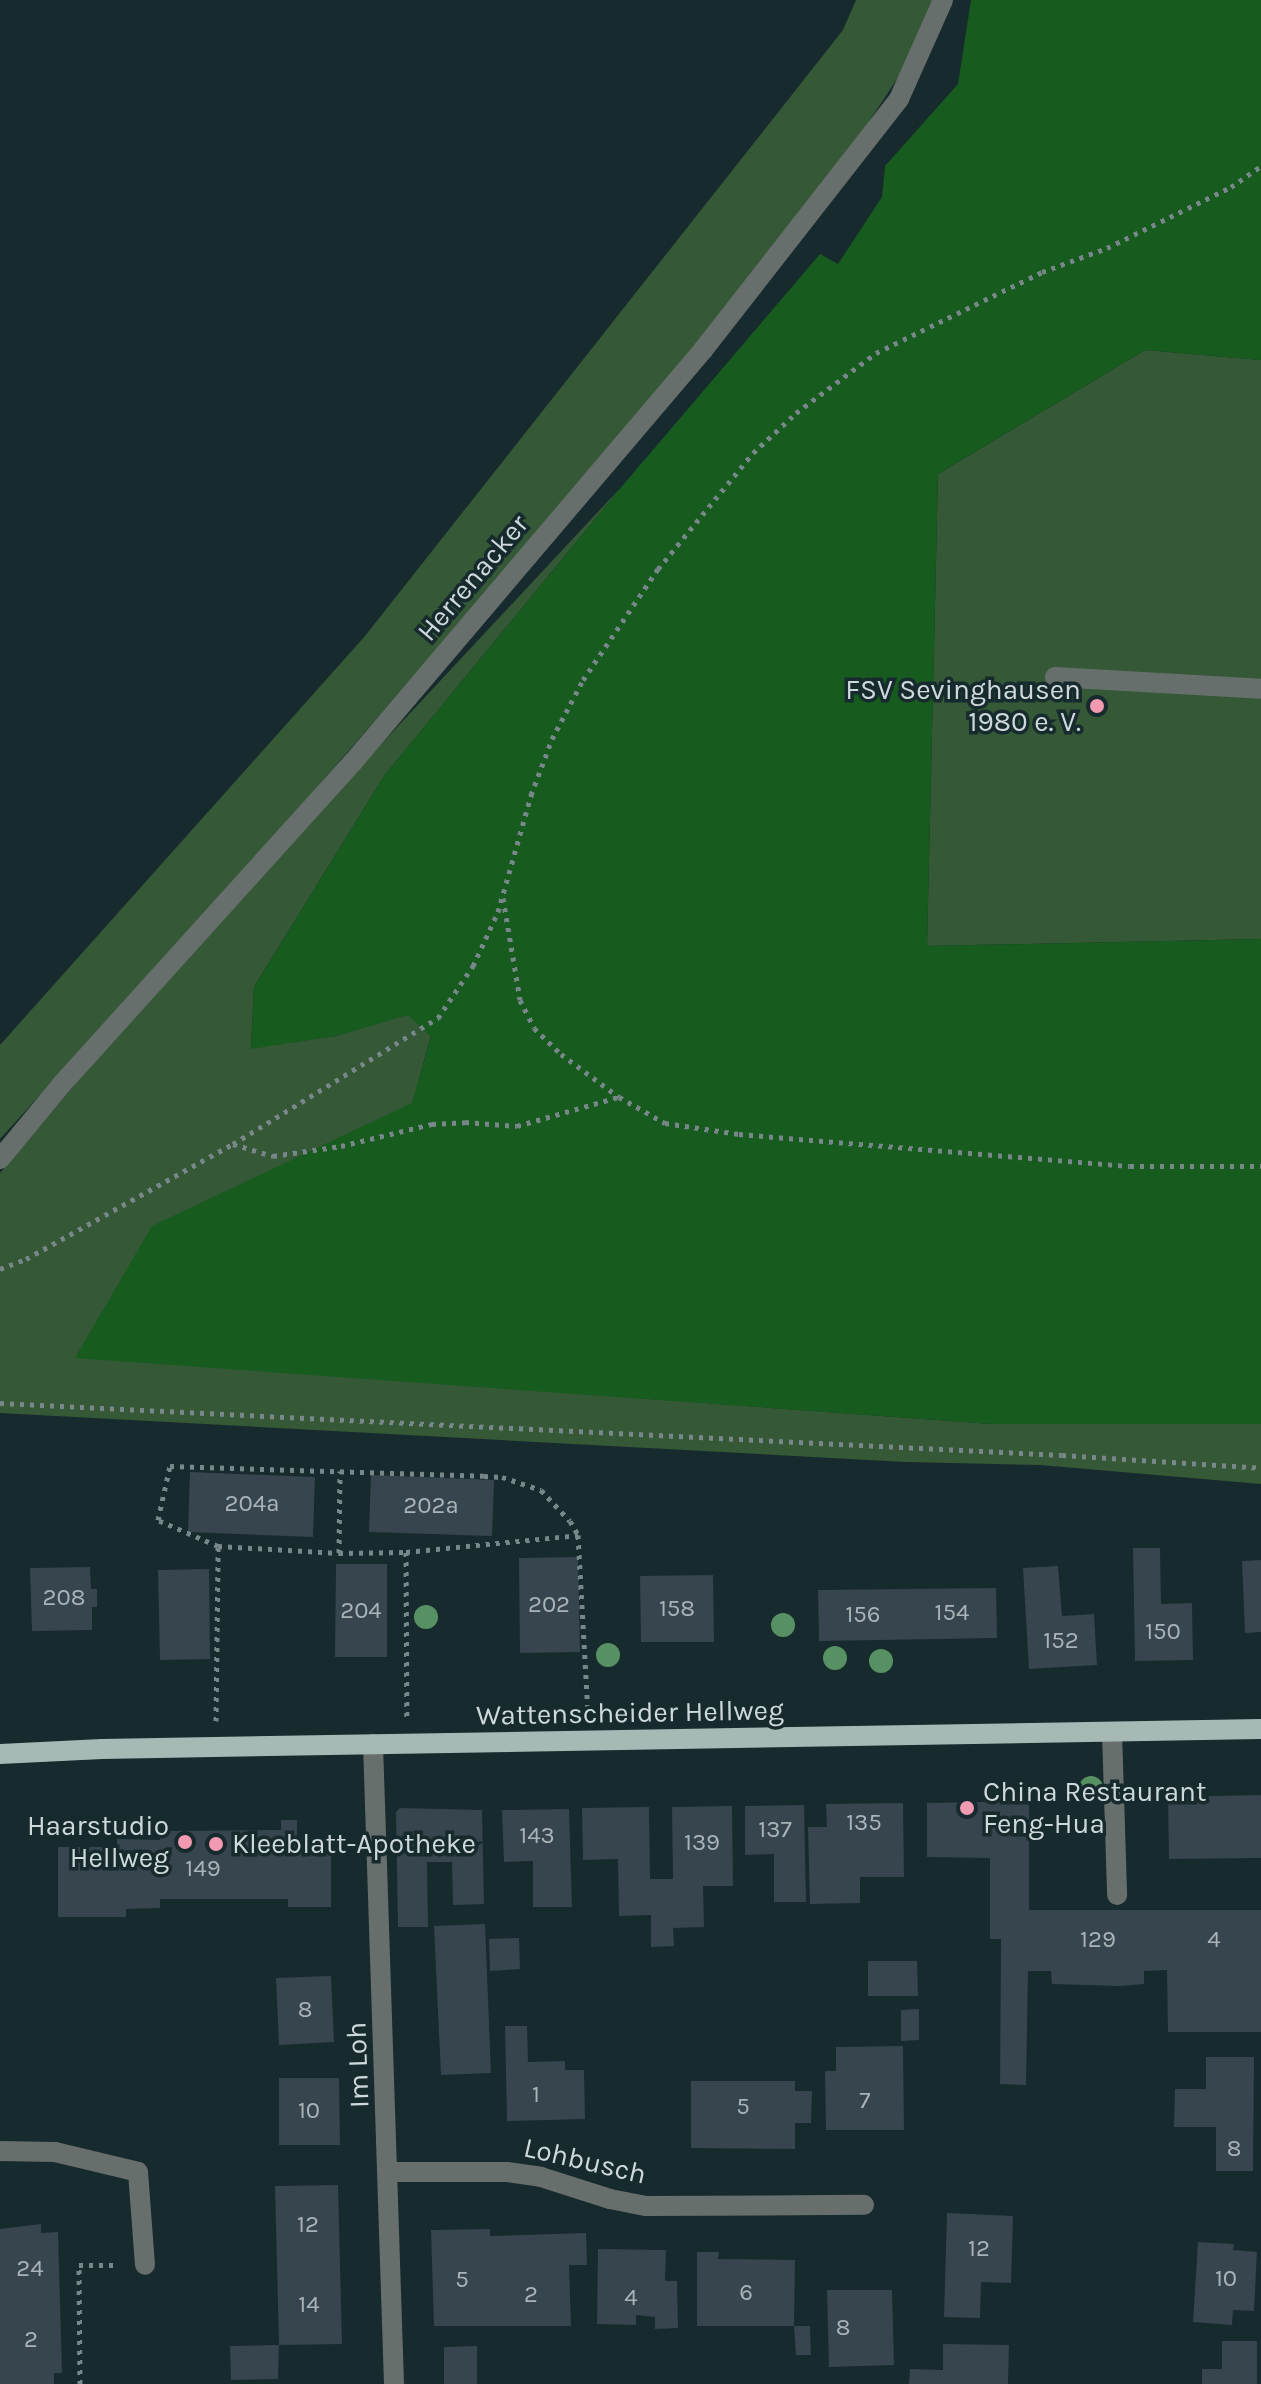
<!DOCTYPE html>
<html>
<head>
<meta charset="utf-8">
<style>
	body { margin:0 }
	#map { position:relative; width:1261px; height:2384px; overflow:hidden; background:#172a2d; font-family:Karla,sans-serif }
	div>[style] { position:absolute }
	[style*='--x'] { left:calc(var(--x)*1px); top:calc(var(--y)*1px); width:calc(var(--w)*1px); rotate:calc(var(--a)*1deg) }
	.green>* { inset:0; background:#355836 }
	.forest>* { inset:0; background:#175b1f }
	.building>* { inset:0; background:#36454e }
	.path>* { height:5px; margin-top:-2.5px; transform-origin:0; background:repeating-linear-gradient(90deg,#78878a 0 4px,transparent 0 10px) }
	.minor>* { height:20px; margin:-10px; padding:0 10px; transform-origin:10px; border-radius:10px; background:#676f6d }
	.major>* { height:20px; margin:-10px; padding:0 10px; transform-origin:10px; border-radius:10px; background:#a7b9b4 }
	.trees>* { width:24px; height:24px; margin:-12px; border-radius:50%; background:#579062 }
	.dots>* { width:22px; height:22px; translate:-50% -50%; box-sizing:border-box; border:4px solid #172a2d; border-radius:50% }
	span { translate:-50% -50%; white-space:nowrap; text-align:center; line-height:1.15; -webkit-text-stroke:7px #172a2d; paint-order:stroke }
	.number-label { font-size:24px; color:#a8b4b8 }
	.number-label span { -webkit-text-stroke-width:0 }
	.street-label { font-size:28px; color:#ced9db }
	.poi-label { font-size:28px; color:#ced9db }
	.right { translate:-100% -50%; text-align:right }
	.left { translate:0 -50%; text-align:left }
</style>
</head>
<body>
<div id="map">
	<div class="green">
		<div style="clip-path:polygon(856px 0,934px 0,903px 70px,833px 176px,601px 459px,249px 866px,0 1139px,0 1045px,365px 636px,843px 30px)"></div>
		<div style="clip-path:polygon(1145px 350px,1261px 360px,1261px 939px,927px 946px,938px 474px)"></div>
		<div style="clip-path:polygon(623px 485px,384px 776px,254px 987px,251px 1048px,336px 1036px,408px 1014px,431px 1036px,412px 1104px,153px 1226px,76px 1357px,992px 1424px,1261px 1424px,1261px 1484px,1040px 1465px,905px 1462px,0 1413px,0 1173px,107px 1047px,343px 785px)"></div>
	</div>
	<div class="forest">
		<div style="clip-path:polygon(971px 0,1261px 0,1261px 360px,1145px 350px,938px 474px,927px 946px,1261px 939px,1261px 1424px,992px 1424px,75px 1358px,152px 1226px,412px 1103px,431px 1037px,408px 1015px,336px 1036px,251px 1049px,254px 987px,384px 776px,623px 485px,820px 254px,838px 264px,882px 197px,885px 166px,958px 84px)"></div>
	</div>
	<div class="building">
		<div style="clip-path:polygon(190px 1472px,315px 1477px,313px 1537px,188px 1532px)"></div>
		<div style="clip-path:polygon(371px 1475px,494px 1480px,492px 1536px,369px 1532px)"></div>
		<div style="clip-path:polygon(1133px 1548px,1160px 1548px,1161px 1604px,1192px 1603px,1193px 1660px,1135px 1661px)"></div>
		<div style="clip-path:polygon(578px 1557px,580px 1652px,520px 1653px,519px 1558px)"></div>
		<div style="clip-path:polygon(1261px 1560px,1261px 1632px,1245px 1633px,1242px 1561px)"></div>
		<div style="clip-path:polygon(336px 1564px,387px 1564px,387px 1657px,335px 1657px)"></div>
		<div style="clip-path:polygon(1058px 1566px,1062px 1616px,1094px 1614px,1097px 1665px,1029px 1669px,1023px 1568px)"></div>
		<div style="clip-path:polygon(90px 1567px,91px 1589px,97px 1589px,97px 1607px,92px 1607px,92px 1630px,32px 1631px,30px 1568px)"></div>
		<div style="clip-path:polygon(209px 1569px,210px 1659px,160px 1660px,158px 1570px)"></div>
		<div style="clip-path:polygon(713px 1575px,714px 1642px,641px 1642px,640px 1576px)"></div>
		<div style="clip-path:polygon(996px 1588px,997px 1638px,819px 1641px,818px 1590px)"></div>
		<div style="clip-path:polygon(1261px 1795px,1261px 1858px,1169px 1859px,1168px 1797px)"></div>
		<div style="clip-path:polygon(1029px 1801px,1029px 1910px,1261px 1910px,1261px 2032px,1168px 2032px,1167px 1970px,1144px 1971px,1144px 1984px,1121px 1986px,1052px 1984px,1051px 1971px,1028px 1971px,1026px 2085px,1000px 2084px,1001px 1939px,990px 1939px,990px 1858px,927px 1857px,927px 1803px)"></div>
		<div style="clip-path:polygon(903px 1803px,904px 1877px,860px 1877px,860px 1903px,810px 1904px,808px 1827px,827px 1827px,826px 1804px)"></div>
		<div style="clip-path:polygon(804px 1805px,806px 1902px,774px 1902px,774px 1854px,745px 1855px,745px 1806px)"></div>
		<div style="clip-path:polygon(732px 1806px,733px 1886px,703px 1886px,704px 1927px,673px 1928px,674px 1946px,651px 1947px,651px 1915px,619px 1916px,618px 1859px,583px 1860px,582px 1808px,649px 1807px,650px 1879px,673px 1879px,672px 1807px)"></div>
		<div style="clip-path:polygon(400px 1808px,482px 1810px,484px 1904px,453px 1905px,452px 1862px,427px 1862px,428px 1927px,398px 1927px,396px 1812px)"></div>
		<div style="clip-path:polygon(569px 1809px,572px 1907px,533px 1907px,533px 1861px,504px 1862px,502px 1810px)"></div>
		<div style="clip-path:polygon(281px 1820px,297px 1820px,297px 1838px,331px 1838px,331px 1907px,288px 1907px,288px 1899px,160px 1899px,160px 1908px,126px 1909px,126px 1917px,58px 1917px,58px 1847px,117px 1847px,117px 1839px,160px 1840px,160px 1831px,281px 1830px)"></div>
		<div style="clip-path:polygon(485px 1924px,491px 2073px,441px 2075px,434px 1926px)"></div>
		<div style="clip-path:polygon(519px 1938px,520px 1969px,490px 1971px,489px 1939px)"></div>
		<div style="clip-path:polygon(868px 1961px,917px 1961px,918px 1996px,868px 1996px)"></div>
		<div style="clip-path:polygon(331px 1976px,334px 2042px,279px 2045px,276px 1978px)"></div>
		<div style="clip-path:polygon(919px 2009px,919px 2040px,901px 2041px,901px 2010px)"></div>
		<div style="clip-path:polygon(505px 2026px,527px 2026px,528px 2062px,565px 2061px,565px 2070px,584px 2070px,585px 2119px,507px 2121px)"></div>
		<div style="clip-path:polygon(903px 2046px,904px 2130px,826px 2130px,825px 2071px,836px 2071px,836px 2047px)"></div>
		<div style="clip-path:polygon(1206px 2057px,1254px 2057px,1253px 2171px,1216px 2171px,1216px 2127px,1174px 2127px,1175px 2089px,1206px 2089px)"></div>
		<div style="clip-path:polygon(279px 2078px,339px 2078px,340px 2145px,279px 2145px)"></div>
		<div style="clip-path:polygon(691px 2081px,795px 2081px,795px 2091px,812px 2091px,811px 2123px,795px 2123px,795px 2149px,691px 2148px)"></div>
		<div style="clip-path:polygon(338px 2185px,342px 2344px,279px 2345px,278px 2379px,231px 2380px,230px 2346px,279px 2345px,275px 2186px)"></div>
		<div style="clip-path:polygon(947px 2213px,1013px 2216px,1011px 2283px,981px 2282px,980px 2318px,944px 2317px)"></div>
		<div style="clip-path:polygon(41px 2224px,41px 2233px,58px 2232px,62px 2373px,54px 2373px,54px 2384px,0 2384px,0 2229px)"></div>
		<div style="clip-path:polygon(490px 2229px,490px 2236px,586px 2233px,587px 2265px,569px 2265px,571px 2326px,434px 2326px,431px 2230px)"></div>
		<div style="clip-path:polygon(1198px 2242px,1234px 2244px,1233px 2250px,1257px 2252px,1254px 2311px,1233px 2310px,1232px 2325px,1193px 2322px)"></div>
		<div style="clip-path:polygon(598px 2249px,666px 2250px,665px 2281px,677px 2281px,678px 2328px,655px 2329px,655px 2317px,636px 2315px,636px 2325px,597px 2324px)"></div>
		<div style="clip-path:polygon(697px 2252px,719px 2252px,718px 2259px,795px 2260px,794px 2326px,697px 2326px)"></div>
		<div style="clip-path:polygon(827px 2290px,892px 2290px,894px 2365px,829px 2367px)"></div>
		<div style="clip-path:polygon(794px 2326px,810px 2326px,811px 2355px,796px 2355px)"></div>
		<div style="clip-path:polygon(1222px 2341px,1257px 2341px,1257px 2384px,1202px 2384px,1202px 2369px,1222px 2369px)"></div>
		<div style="clip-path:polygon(943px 2344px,1009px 2345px,1008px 2384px,909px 2384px,910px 2369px,943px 2370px)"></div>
		<div style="clip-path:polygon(477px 2346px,477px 2384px,444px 2384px,444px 2347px)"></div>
	</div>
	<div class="path">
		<div style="--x:503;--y:898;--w:103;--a:80.5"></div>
		<div style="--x:520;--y:1000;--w:31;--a:63"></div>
		<div style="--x:534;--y:1028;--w:37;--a:44"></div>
		<div style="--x:561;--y:1054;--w:72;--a:36.6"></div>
		<div style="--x:619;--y:1097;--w:53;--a:29.5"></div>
		<div style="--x:665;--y:1123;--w:75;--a:8.5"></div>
		<div style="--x:739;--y:1134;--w:392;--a:4.7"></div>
		<div style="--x:1130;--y:1166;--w:131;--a:0"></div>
		<div style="--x:233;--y:1144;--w:241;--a:-31.6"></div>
		<div style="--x:438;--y:1018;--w:63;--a:-56.1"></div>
		<div style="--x:473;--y:966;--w:60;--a:-65.2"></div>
		<div style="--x:498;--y:912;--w:122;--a:-74.2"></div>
		<div style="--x:531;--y:795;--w:60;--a:-69.4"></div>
		<div style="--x:552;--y:739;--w:67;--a:-62.3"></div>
		<div style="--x:583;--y:680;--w:134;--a:-56"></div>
		<div style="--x:658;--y:569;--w:150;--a:-50.7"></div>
		<div style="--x:753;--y:453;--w:59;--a:-42.9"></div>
		<div style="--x:796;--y:413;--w:100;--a:-36.9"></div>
		<div style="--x:876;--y:353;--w:185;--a:-26"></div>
		<div style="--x:1042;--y:272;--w:69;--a:-20.3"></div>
		<div style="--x:1107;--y:248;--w:138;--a:-26.2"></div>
		<div style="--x:1231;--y:187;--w:37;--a:-35"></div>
		<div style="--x:0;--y:1269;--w:28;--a:-21"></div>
		<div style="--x:26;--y:1259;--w:237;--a:-29.1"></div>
		<div style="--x:233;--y:1144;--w:42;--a:16.7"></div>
		<div style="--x:273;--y:1156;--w:69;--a:-8.4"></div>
		<div style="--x:341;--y:1146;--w:94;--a:-13.6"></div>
		<div style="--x:432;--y:1124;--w:33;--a:-3"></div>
		<div style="--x:465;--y:1122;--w:52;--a:4.4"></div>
		<div style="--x:517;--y:1126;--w:105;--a:-16"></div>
		<div style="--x:0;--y:1403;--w:1063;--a:2.8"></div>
		<div style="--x:1062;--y:1455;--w:199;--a:3.7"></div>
		<div style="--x:218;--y:1546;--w:121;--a:3.3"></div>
		<div style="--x:339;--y:1553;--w:67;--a:-0.9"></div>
		<div style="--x:406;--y:1552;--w:173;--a:-5.6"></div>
		<div style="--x:406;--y:1552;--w:167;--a:89.7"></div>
		<div style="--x:339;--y:1553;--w:82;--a:-89.3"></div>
		<div style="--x:216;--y:1721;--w:175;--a:-89.3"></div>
		<div style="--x:218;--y:1546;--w:65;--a:-156.6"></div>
		<div style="--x:158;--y:1520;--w:55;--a:-77.5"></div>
		<div style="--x:170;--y:1466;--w:314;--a:1.8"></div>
		<div style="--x:484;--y:1476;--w:18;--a:3"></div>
		<div style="--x:502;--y:1477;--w:41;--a:18.4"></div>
		<div style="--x:541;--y:1490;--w:42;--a:46.9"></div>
		<div style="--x:570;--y:1521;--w:16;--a:60"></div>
		<div style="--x:578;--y:1535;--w:178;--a:86.8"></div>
		<div style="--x:80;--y:2384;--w:119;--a:-90.5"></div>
		<div style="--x:79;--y:2265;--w:40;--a:0"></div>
	</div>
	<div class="minor">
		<div style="--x:1055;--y:677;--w:206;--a:3.3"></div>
		<div style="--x:0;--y:1159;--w:97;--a:-50.4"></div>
		<div style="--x:62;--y:1084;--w:434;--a:-47.9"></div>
		<div style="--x:353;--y:762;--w:541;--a:-49.65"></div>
		<div style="--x:703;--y:350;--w:318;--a:-52"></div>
		<div style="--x:899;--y:99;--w:108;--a:-66"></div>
		<div style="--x:1112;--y:1732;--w:163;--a:88.2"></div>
		<div style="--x:373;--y:1744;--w:640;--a:88.12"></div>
		<div style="--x:0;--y:2151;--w:55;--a:1"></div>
		<div style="--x:55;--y:2152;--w:85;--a:13.5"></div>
		<div style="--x:138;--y:2172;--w:93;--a:85.7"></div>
		<div style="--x:389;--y:2172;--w:118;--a:0"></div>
		<div style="--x:507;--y:2172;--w:34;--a:8"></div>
		<div style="--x:541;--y:2177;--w:72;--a:17.7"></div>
		<div style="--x:610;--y:2199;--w:37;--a:11"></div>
		<div style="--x:646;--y:2206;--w:218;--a:-0.3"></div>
	</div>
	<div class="major">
		<div style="--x:0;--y:1754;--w:102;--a:-2.8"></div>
		<div style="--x:102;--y:1749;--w:1159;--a:-0.99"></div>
	</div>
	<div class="trees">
		<div style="left:426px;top:1617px"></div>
		<div style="left:783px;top:1625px"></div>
		<div style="left:608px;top:1655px"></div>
		<div style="left:835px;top:1658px"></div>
		<div style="left:881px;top:1661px"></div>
		<div style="left:1091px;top:1788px"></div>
	</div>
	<div class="dots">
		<div style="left:1097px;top:706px;background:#f19ab1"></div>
		<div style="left:967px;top:1808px;background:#f19ab1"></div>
		<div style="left:185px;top:1842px;background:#f19ab1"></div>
		<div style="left:216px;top:1844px;background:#f19ab1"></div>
	</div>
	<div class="number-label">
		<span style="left:252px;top:1504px">204a</span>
		<span style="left:431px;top:1506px">202a</span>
		<span style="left:64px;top:1598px">208</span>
		<span style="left:549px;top:1605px">202</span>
		<span style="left:677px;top:1609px">158</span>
		<span style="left:361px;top:1611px">204</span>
		<span style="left:952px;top:1613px">154</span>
		<span style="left:863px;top:1615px">156</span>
		<span style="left:1163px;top:1632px">150</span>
		<span style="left:1061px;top:1641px">152</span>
		<span style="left:864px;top:1823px">135</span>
		<span style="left:775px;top:1830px">137</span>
		<span style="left:537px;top:1836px">143</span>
		<span style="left:702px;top:1843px">139</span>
		<span style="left:203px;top:1869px">149</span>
		<span style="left:1098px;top:1940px">129</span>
		<span style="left:1214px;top:1940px">4</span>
		<span style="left:305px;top:2010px">8</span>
		<span style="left:536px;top:2095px">1</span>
		<span style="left:865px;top:2101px">7</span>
		<span style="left:743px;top:2107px">5</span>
		<span style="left:309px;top:2111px">10</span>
		<span style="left:1234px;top:2149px">8</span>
		<span style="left:308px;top:2225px">12</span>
		<span style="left:979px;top:2249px">12</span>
		<span style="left:30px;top:2269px">24</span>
		<span style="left:1226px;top:2279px">10</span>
		<span style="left:462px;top:2280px">5</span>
		<span style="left:746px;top:2293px">6</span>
		<span style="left:531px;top:2295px">2</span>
		<span style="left:631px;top:2298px">4</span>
		<span style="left:309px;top:2305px">14</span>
		<span style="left:843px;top:2328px">8</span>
		<span style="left:31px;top:2340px">2</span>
	</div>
	<div class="street-label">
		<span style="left:473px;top:578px;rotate:-50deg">Herrenacker</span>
		<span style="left:630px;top:1713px;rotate:-1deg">Wattenscheider Hellweg</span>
		<span style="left:358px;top:2065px;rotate:-92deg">Im Loh</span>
		<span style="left:585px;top:2161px;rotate:13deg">Lohbusch</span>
	</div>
	<div class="poi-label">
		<span class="right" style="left:1081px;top:706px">FSV Sevinghausen<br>1980 e. V.</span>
		<span class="left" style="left:983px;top:1808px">China Restaurant<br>Feng-Hua</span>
		<span class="right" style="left:169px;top:1842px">Haarstudio<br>Hellweg</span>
		<span class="left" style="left:232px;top:1844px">Kleeblatt-Apotheke</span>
	</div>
</div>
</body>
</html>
